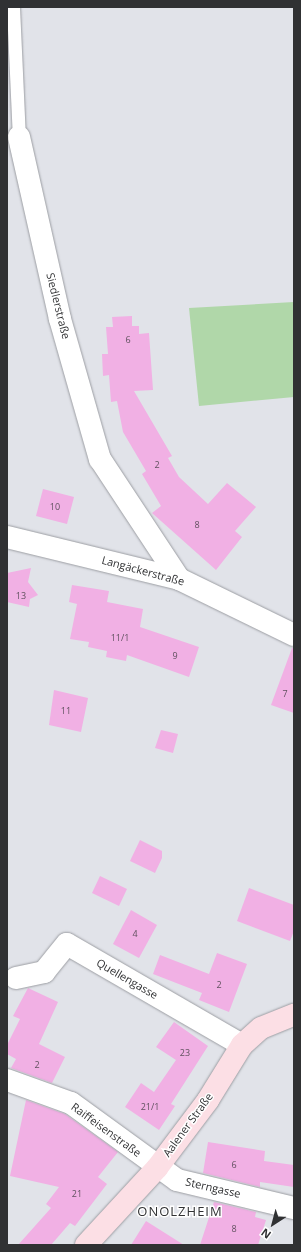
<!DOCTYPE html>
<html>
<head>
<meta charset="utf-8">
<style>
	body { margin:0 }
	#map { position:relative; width:301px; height:1252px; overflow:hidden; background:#e1e3e9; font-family:"Open Sans",sans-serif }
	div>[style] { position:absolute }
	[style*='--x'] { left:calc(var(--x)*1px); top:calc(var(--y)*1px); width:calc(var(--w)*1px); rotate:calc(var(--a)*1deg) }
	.green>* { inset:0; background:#b0d7a9 }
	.building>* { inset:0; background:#f1b0e4 }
	.roads { filter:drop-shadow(0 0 1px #9c9ea3) drop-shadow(0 0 1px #9c9ea3) }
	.lane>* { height:13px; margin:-6.5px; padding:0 6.5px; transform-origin:6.5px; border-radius:6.5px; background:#fff }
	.street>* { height:22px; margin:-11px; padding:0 11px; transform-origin:11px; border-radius:11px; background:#fff }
	.secondary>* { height:22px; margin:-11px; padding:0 11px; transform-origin:11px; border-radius:11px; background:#fcdfe5 }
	span { translate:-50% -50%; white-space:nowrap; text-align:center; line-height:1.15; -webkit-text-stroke:3px #fff; paint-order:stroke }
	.number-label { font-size:9px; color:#60515f }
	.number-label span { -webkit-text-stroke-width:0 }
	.street-label { font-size:11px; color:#303133 }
	.quarter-label { font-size:13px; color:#303133; letter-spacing:1px }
	.frame { position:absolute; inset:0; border:8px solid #303133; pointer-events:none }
	.north { position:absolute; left:253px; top:1204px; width:40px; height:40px; -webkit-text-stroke:3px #fff; paint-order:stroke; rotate:216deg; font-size:11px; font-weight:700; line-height:16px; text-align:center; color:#303133 }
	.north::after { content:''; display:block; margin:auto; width:14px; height:18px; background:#303133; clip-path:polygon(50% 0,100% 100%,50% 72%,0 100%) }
</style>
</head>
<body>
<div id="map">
	<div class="green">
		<div style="clip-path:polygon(294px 302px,294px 397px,199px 406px,189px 308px)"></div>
	</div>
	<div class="building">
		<div style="clip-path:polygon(132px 316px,132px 326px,139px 326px,139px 334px,149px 333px,153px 390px,134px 391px,172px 456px,168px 458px,179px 477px,208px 504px,227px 483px,256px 507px,235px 531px,242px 537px,216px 570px,152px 513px,161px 506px,142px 474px,146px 471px,123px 432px,117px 401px,111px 402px,109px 375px,103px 376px,102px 354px,108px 354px,106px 327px,113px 327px,112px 317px)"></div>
		<div style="clip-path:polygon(43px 489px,74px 497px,67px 524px,36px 516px)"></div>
		<div style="clip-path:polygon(31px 568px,28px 582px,38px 595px,30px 599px,29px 607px,7px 602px,7px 573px)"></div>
		<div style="clip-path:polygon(72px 585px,109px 591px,107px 602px,143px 609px,140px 627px,199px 647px,189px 677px,127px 655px,126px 661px,106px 657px,107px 651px,88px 647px,89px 642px,70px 639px,77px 604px,69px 602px)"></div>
		<div style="clip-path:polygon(292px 648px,294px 649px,294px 713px,271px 705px)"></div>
		<div style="clip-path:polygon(54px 690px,88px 698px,81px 732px,49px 725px)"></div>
		<div style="clip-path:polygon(161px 730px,178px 734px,173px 753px,155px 748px)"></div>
		<div style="clip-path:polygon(140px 840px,162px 851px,162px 858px,155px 873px,130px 861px)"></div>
		<div style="clip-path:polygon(100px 876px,127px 889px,119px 906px,92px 893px)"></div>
		<div style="clip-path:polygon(249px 888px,294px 905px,294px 931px,290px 941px,237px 921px)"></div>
		<div style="clip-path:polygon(131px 910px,157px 925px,139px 958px,113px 944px)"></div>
		<div style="clip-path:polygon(217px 953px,247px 964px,229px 1012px,199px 1000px,202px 993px,153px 974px,160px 955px,209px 974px)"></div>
		<div style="clip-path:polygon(28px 988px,58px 1002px,39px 1044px,65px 1057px,52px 1083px,11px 1068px,16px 1059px,7px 1054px,7px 1045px,20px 1019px,13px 1016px)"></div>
		<div style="clip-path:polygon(174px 1022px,208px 1046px,171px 1104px,175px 1106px,159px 1130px,125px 1107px,141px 1083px,154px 1092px,176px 1060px,156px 1047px)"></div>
		<div style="clip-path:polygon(26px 1100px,65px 1114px,118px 1152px,98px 1177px,107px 1184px,75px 1226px,70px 1223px,51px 1245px,18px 1245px,51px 1208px,46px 1204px,59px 1187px,10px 1176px)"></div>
		<div style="clip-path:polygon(208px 1142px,265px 1151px,264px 1161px,294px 1165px,294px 1187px,260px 1182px,260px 1187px,203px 1173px)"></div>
		<div style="clip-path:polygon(214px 1202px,256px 1212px,255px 1217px,266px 1220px,258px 1245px,200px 1245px)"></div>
		<div style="clip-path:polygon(146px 1221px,184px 1245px,131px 1245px)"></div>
	</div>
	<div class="roads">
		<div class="lane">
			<div style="--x:13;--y:7;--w:130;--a:87.4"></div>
		</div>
		<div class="street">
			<div style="--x:19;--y:137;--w:187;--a:77.3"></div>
			<div style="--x:60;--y:319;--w:146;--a:74.1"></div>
			<div style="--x:100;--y:459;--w:144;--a:56.6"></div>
			<div style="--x:7;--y:537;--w:177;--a:13.7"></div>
			<div style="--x:179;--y:579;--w:128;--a:26"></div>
			<div style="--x:16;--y:978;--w:29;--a:-12"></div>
			<div style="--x:44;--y:972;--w:36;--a:-51"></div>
			<div style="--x:67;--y:944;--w:202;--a:30"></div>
			<div style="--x:7;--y:1080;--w:68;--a:19.8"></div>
			<div style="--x:71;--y:1103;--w:131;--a:36"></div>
			<div style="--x:177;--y:1180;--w:120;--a:13.5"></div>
		</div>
		<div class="secondary">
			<div style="--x:86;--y:1245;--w:105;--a:-47.3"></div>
			<div style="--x:157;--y:1168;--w:85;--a:-53.1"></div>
			<div style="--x:208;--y:1100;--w:65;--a:-58.3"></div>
			<div style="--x:242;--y:1045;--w:25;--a:-42"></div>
			<div style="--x:261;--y:1028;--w:35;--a:-22"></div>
		</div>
	</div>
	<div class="number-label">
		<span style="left:128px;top:340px">6</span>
		<span style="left:157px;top:465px">2</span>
		<span style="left:55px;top:507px">10</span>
		<span style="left:197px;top:525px">8</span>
		<span style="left:21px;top:596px">13</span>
		<span style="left:120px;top:638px">11/1</span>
		<span style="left:175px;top:656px">9</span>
		<span style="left:285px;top:694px">7</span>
		<span style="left:66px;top:711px">11</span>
		<span style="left:135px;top:934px">4</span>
		<span style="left:219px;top:985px">2</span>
		<span style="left:185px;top:1053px">23</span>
		<span style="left:37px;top:1065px">2</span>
		<span style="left:150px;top:1107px">21/1</span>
		<span style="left:234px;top:1165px">6</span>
		<span style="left:77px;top:1194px">21</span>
		<span style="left:234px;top:1229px">8</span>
	</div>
	<div class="street-label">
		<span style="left:58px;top:306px;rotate:76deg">Siedlerstraße</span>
		<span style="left:143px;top:571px;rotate:15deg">Langäckerstraße</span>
		<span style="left:127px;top:979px;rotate:30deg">Quellengasse</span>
		<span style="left:188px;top:1125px;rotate:-54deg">Aalener Straße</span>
		<span style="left:106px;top:1130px;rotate:36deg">Raiffeisenstraße</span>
		<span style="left:213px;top:1188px;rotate:13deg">Sterngasse</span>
	</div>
	<div class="quarter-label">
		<span style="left:180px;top:1211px">ONOLZHEIM</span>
	</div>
	<div class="frame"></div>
	<div class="north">N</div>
</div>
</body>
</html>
